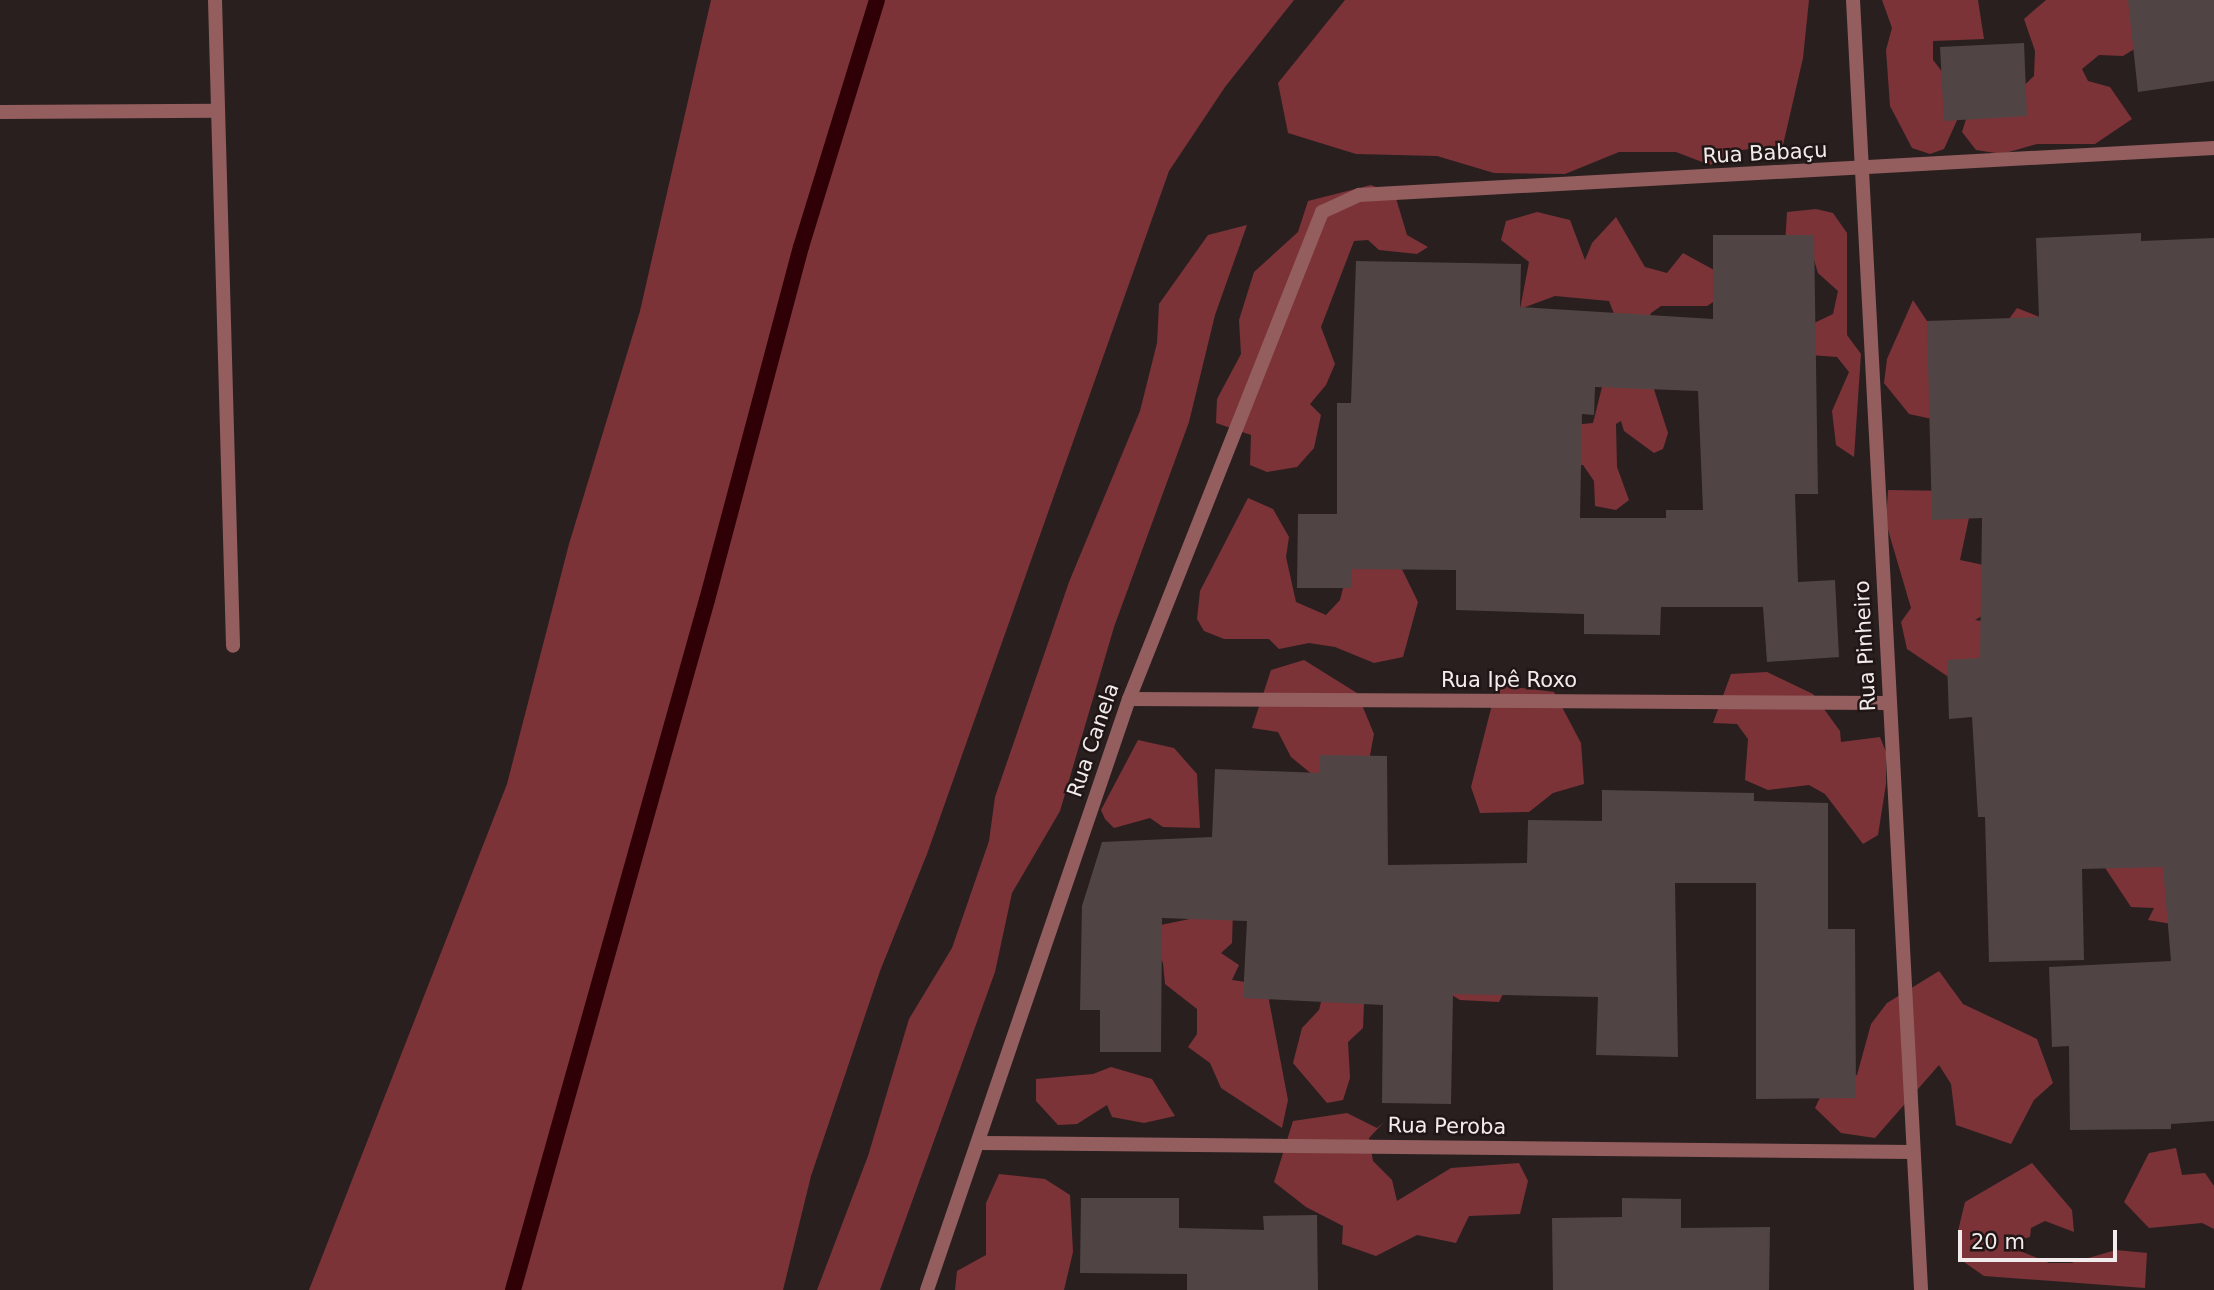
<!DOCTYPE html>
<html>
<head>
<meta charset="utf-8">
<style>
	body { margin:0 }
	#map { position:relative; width:2214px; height:1290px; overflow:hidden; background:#2a1f1f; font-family:"DejaVu Sans",sans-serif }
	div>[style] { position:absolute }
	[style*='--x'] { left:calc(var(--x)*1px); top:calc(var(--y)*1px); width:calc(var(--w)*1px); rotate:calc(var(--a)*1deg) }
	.forest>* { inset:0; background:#7b3338 }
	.stream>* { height:16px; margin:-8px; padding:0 8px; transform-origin:8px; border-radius:8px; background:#2f0006 }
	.building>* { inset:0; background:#504544 }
	.minor>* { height:14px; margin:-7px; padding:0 7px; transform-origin:7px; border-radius:7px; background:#945e5f }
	span { translate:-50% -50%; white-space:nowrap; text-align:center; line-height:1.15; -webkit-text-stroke:5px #201616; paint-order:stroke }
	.street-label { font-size:21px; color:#f2ebeb }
	.scale { position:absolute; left:1958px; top:1230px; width:159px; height:32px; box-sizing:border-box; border:4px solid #f2ebeb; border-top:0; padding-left:9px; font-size:21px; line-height:24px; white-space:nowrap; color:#f2ebeb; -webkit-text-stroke:5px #201616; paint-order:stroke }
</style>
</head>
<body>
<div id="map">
	<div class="forest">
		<div style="clip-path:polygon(711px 0,1294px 0,1225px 87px,1169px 171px,927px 854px,880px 971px,811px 1176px,783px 1290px,309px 1290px,507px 784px,569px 544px,640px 311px)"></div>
		<div style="clip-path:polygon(1345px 0,1809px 0,1803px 58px,1783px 145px,1742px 150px,1710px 165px,1676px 152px,1619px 152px,1565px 174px,1494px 173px,1437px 156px,1356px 154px,1288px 133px,1278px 83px)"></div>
		<div style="clip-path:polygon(1882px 0,1978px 0,1984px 39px,1933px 41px,1933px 60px,1954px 87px,1959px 116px,1944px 149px,1930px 154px,1912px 148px,1890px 106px,1886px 50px,1892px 28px)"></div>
		<div style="clip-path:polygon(2046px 0,2134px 0,2136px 48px,2123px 56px,2099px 55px,2082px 69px,2088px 81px,2110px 87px,2132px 119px,2095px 144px,2037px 144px,2002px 154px,1976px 150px,1962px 132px,1972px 100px,2013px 96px,2034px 76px,2035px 51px,2024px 19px)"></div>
		<div style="clip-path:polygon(1371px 185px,1395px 195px,1407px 235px,1428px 247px,1417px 254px,1379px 250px,1368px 240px,1354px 241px,1321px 327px,1335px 364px,1326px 385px,1310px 404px,1321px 415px,1314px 448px,1297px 467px,1267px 472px,1250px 465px,1251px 435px,1216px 423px,1217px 399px,1241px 354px,1239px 320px,1254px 272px,1298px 232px,1308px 201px)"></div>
		<div style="clip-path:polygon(1816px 209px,1833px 213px,1847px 233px,1847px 335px,1861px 354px,1854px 457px,1836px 445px,1832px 411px,1849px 372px,1837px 357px,1810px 355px,1812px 324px,1833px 314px,1838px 291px,1818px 273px,1814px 260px,1785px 246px,1787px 212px)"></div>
		<div style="clip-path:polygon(1537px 212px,1570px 220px,1585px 260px,1592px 243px,1616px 217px,1645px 267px,1667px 273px,1683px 253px,1714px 270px,1721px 297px,1707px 306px,1661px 306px,1651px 313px,1645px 326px,1620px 329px,1609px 301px,1555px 296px,1520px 309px,1529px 262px,1501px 240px,1506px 221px)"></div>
		<div style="clip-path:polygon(1247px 225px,1215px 315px,1189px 422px,1114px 627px,1060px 811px,1012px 893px,995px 972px,880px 1290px,817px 1290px,868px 1156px,909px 1019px,952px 948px,989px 841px,995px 797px,1069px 582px,1140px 411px,1157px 343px,1159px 304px,1208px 235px)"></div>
		<div style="clip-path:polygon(1913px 300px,1927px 321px,1934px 347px,2004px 326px,2017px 308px,2060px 325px,1932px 419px,1909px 414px,1884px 383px,1887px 359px)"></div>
		<div style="clip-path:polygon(1606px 371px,1651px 380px,1668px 433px,1663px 449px,1654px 453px,1624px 431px,1621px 421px,1616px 424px,1617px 467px,1629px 500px,1616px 510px,1595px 506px,1594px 481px,1583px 465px,1535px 467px,1572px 425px,1593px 423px)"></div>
		<div style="clip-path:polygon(1888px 490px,1951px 491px,1969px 518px,1960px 560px,1998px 568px,2009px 600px,1975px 620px,2034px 628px,1950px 678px,1907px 649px,1901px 622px,1911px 608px,1886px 523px)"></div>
		<div style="clip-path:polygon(1248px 498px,1273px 509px,1289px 537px,1286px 557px,1296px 602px,1326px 615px,1340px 600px,1346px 576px,1360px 558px,1398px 561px,1418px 602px,1403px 657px,1374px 663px,1335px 647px,1309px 643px,1279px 649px,1269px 639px,1224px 639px,1204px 631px,1197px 619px,1200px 591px)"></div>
		<div style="clip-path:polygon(1304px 660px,1357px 693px,1374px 734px,1367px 771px,1319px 780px,1291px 757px,1278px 732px,1252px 728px,1271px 670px)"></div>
		<div style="clip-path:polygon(1767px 672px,1813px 694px,1840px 731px,1841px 742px,1880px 737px,1886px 752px,1886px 784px,1878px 835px,1863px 844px,1825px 794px,1809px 785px,1768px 790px,1745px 780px,1748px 739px,1737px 724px,1713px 723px,1731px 674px)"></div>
		<div style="clip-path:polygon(1497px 685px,1554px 692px,1581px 743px,1584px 784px,1553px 793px,1529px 812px,1480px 813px,1471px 787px)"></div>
		<div style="clip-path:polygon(1138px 740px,1174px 748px,1197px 774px,1200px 828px,1163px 827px,1150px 818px,1114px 828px,1105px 819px,1101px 810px)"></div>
		<div style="clip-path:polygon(2159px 797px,2189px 927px,2148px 920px,2154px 908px,2131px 907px,2088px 842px)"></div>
		<div style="clip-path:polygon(1233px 910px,1232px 943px,1221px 953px,1239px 965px,1232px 980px,1266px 985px,1288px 1100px,1282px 1128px,1221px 1088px,1210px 1063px,1188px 1047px,1197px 1034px,1197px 1009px,1165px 984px,1163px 963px,1146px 928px)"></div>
		<div style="clip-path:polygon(1329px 970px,1512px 976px,1499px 1002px,1460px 1000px,1442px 989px,1364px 1003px,1363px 1028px,1348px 1042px,1350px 1078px,1343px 1100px,1327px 1103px,1293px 1063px,1302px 1028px,1319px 1010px)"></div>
		<div style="clip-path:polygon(1939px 971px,1963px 1004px,2037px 1039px,2053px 1083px,2034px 1100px,2011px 1144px,1956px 1125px,1951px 1084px,1939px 1065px,1875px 1138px,1841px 1133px,1815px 1108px,1826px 1085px,1857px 1075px,1871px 1024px,1887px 1003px)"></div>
		<div style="clip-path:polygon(1111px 1067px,1152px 1079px,1175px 1116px,1144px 1123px,1112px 1117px,1107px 1105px,1077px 1124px,1058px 1125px,1036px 1101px,1036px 1079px,1093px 1074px)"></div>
		<div style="clip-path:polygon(1347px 1113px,1377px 1128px,1384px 1122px,1369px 1138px,1373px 1161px,1392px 1180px,1397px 1201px,1451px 1168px,1519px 1163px,1528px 1181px,1520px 1214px,1469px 1216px,1456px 1243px,1417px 1235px,1376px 1256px,1342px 1244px,1343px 1226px,1306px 1207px,1274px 1182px,1293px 1121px)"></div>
		<div style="clip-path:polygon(2176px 1148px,2182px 1175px,2205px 1173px,2214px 1186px,2214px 1229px,2202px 1223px,2149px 1228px,2124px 1202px,2149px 1153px)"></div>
		<div style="clip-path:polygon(2032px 1163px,2072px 1210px,2074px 1232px,2045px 1221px,2031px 1228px,2030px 1237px,2004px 1244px,2049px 1263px,2071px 1263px,2116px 1250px,2147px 1253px,2145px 1288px,1984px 1276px,1961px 1260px,1958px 1231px,1965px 1202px)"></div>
		<div style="clip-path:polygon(999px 1174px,1045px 1179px,1070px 1195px,1073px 1252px,1064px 1290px,955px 1290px,957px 1271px,986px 1255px,986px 1203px)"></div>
	</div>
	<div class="stream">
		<div style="--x:513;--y:1290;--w:717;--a:-74.3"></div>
		<div style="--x:707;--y:600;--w:365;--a:-75.1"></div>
		<div style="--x:801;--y:247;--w:258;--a:-72.9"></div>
	</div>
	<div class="building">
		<div style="clip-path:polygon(2128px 0,2214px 0,2214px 81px,2138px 92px)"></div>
		<div style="clip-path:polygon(2024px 43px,2027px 116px,1944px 121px,1940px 47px)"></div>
		<div style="clip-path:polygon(2141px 233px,2141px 241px,2214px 238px,2214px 1121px,2171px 1124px,2171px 1129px,2070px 1130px,2069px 1046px,2052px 1047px,2049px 967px,2171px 961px,2163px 867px,2082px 869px,2084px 960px,1989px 962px,1985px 817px,1978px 817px,1972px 717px,1949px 719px,1947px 660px,1980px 658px,1982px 518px,1932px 520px,1927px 321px,2039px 317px,2036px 238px)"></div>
		<div style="clip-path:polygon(evenodd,1713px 235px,1814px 235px,1818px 494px,1795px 494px,1798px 582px,1835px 580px,1839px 657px,1767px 662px,1763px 607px,1661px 607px,1660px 635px,1584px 634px,1584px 614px,1456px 610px,1456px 570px,1352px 569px,1352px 588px,1297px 588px,1298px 514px,1337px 514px,1337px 403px,1351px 403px,1356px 261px,1521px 264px,1520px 307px,1713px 319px,1713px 235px,1595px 387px,1698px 391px,1703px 510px,1666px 510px,1666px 518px,1580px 518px,1582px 414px,1594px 415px,1595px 387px)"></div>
		<div style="clip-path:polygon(1320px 755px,1387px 756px,1388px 865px,1527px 863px,1528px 820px,1602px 821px,1602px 790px,1754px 793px,1754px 801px,1828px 803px,1828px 929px,1855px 929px,1856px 1098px,1756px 1099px,1756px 883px,1675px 883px,1678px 1057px,1596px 1055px,1598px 997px,1453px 994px,1451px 1104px,1382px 1103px,1383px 1005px,1243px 998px,1247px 921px,1162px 918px,1161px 1052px,1100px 1052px,1100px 1010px,1080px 1010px,1082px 906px,1102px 842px,1212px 837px,1215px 769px,1320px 773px)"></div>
		<div style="clip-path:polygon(1081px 1198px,1179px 1198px,1179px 1228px,1264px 1230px,1263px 1216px,1317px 1215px,1318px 1290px,1187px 1290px,1187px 1274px,1080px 1273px)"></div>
		<div style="clip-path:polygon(1622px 1198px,1681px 1199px,1681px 1228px,1770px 1227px,1769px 1290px,1553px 1290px,1552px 1218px,1622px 1217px)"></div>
	</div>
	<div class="minor">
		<div style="--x:215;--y:0;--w:646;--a:88.4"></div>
		<div style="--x:1853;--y:0;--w:1292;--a:86.98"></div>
		<div style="--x:0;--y:112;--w:217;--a:-0.3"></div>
		<div style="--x:1129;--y:699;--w:760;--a:0.3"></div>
		<div style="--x:980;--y:1143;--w:933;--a:0.55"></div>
		<div style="--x:927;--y:1290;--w:625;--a:-71.13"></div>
		<div style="--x:1129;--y:699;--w:524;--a:-68.38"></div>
		<div style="--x:1322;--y:212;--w:41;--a:-24.7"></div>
		<div style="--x:1359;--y:195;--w:856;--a:-3.15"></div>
	</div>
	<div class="street-label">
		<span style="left:1765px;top:153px;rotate:-3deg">Rua Babaçu</span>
		<span style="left:1865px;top:646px;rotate:-93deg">Rua Pinheiro</span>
		<span style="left:1509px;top:680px">Rua Ipê Roxo</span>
		<span style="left:1093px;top:740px;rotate:-71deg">Rua Canela</span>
		<span style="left:1447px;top:1126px;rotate:1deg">Rua Peroba</span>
	</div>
	<div class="scale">20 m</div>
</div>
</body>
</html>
